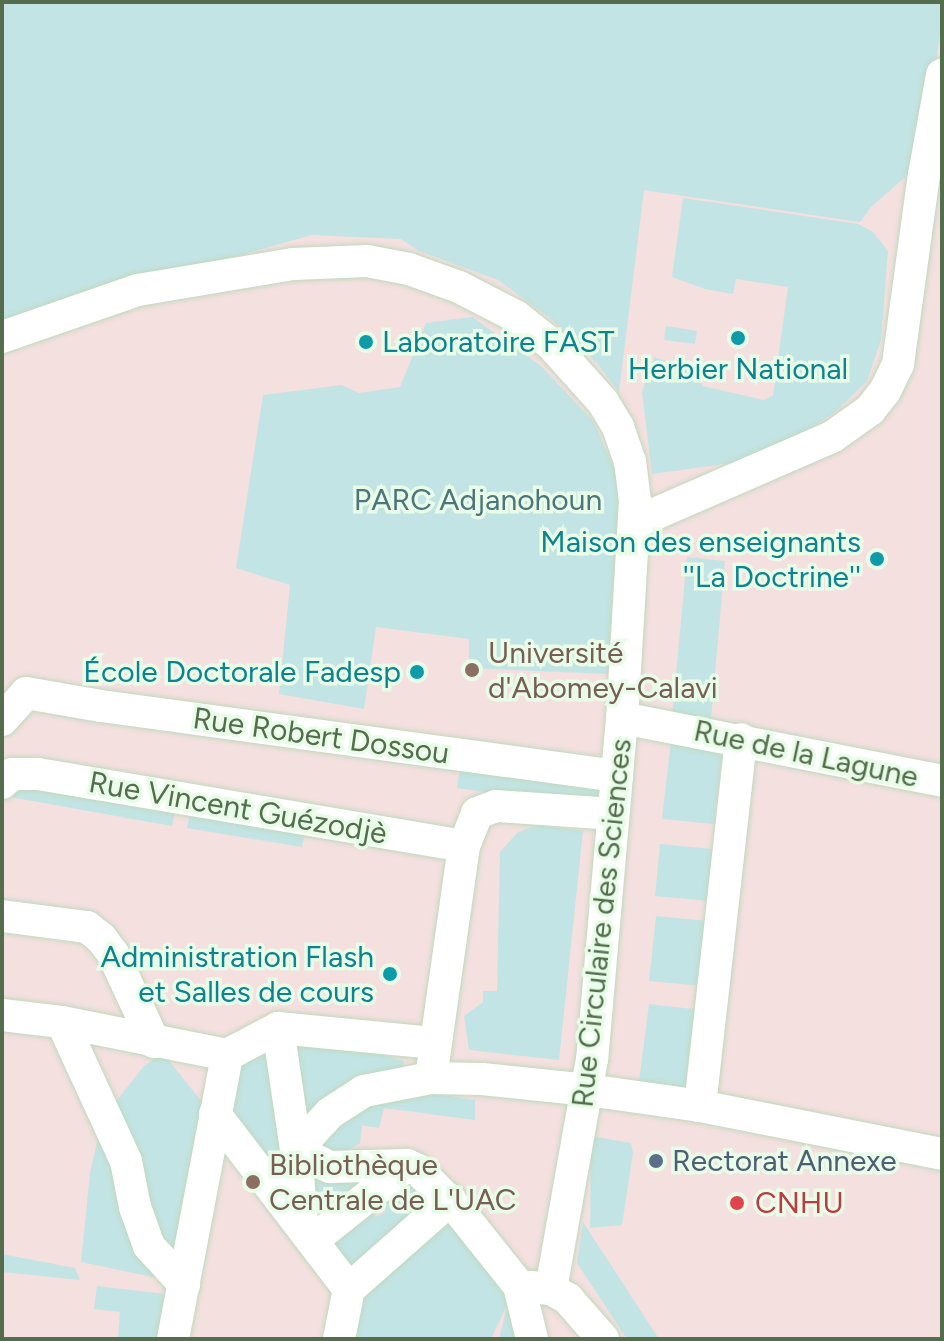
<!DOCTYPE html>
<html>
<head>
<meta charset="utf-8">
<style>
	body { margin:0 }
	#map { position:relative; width:944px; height:1341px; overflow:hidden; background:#e2f8e3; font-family:Figtree,sans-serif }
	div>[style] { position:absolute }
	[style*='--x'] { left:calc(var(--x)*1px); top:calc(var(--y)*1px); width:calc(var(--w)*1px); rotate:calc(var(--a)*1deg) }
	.education>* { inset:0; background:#f4e0df }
	.green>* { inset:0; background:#c3e4e4 }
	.roads { filter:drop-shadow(0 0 2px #c0d8bd) drop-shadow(0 0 2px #c0d8bd) }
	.minor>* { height:32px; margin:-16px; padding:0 16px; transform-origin:16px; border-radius:16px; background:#fff }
	.dots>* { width:22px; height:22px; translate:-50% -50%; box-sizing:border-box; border:4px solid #e8fce8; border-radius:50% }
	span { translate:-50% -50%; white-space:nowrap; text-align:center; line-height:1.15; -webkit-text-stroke:7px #e8fce8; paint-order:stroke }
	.culture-label { font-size:30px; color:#0d838f }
	.left { translate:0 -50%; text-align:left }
	.right { translate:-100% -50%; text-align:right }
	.park-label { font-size:30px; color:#4c767c }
	.education-label { font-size:30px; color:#785e54 }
	.street-label { font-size:30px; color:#546d4c }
	.service-label { font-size:30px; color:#4e5e75 }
	.health-label { font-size:30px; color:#be3a42 }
	.frame { position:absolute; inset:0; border:4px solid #546d4c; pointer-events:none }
</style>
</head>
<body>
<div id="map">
	<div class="education">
		<div style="clip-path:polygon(2px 2px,942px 2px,942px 1339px,2px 1339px)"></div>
	</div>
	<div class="green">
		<div style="clip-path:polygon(2px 2px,942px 2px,942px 20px,925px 140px,910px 173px,871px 207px,860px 222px,644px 190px,619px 392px,597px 363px,550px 318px,498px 280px,419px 251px,401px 239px,312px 235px,41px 311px,2px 326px)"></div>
		<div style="clip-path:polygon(683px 198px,858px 224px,873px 232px,888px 251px,881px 340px,867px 381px,836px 411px,803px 434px,732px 463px,652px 474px,642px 392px,654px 357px,701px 372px,702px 386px,764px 400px,773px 395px,788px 287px,736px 279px,733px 294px,705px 289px,672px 277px)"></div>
		<div style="clip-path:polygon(472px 317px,540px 365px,594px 422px,619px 481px,608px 674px,469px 668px,469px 639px,376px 627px,364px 709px,279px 694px,290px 585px,236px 568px,263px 395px,342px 385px,359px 393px,400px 387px,426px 323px)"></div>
		<div style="clip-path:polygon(666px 326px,697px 331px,695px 344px,664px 340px)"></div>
		<div style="clip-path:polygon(687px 557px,725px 561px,711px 719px,672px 716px)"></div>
		<div style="clip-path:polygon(671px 740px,723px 746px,714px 824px,662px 819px)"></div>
		<div style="clip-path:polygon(461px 760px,603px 781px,600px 808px,457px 788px)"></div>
		<div style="clip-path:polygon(13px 783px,175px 812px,172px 826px,10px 797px)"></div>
		<div style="clip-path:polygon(190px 813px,305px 831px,302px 847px,187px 828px)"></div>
		<div style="clip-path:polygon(539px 825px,583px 831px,559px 1060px,469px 1050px,464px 1016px,483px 1002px,483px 991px,497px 991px,500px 852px,518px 832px)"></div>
		<div style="clip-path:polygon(660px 844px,713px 849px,708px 901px,655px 896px)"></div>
		<div style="clip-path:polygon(656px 916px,708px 921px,702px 986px,649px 981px)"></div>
		<div style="clip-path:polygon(649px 1004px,701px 1010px,692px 1088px,639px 1081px)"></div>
		<div style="clip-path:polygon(275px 1035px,288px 1143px,255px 1166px,225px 1114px,235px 1068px)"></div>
		<div style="clip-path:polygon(294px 1036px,341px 1042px,404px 1061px,403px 1077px,297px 1141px)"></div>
		<div style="clip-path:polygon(163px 1053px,206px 1107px,176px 1282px,81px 1262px,90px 1173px,102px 1119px,144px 1066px)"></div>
		<div style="clip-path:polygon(422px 1092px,475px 1100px,475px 1120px,384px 1108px,379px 1128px,362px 1125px,360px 1143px,341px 1155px,309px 1140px,359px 1097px)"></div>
		<div style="clip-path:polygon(591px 1136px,631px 1143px,633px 1153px,622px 1225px,590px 1228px)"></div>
		<div style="clip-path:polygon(309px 1165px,390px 1173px,318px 1225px)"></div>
		<div style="clip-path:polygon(408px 1171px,442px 1203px,357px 1282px,328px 1234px,366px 1205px,376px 1217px,386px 1211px,375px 1195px)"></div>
		<div style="clip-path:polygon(440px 1213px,513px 1291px,525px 1339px,499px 1339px,508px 1303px,491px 1339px,359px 1339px,346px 1326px,350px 1301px)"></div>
		<div style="clip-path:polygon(583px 1222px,659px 1339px,627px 1339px,577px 1263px)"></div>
		<div style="clip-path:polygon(2px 1254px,75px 1268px,80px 1280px,2px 1272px)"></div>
		<div style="clip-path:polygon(97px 1286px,174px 1295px,164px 1339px,118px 1339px,120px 1312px,94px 1309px)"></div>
	</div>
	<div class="roads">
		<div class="minor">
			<div style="--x:2;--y:337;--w:144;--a:-19.1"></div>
			<div style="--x:138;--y:290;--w:157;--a:-9.5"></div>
			<div style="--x:293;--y:264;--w:74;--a:-2.3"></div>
			<div style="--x:367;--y:261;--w:43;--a:10.8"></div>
			<div style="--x:409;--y:269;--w:53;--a:19.8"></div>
			<div style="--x:459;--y:287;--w:65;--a:27.3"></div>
			<div style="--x:517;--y:317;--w:43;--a:38.5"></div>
			<div style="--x:551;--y:344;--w:78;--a:48.1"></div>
			<div style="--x:603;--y:402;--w:29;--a:59"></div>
			<div style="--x:618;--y:427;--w:36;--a:71"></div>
			<div style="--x:630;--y:461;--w:40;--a:82.9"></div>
			<div style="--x:635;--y:501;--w:217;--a:93.4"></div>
			<div style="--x:622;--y:718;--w:342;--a:95"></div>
			<div style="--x:592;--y:1059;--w:234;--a:100.1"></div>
			<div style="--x:634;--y:523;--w:216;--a:-23.5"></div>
			<div style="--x:832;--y:437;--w:47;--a:-35.4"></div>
			<div style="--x:870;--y:410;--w:24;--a:-52"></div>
			<div style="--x:885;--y:391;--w:30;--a:-64"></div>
			<div style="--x:898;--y:364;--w:191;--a:-82.2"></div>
			<div style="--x:924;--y:175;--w:102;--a:-79.8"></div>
			<div style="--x:622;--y:718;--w:326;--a:11.1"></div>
			<div style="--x:2;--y:720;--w:36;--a:-48"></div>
			<div style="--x:26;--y:693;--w:76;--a:9.8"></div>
			<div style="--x:101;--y:706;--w:521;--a:7.73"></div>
			<div style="--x:2;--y:783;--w:13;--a:-42"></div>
			<div style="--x:12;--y:774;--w:26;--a:0"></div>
			<div style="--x:38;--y:774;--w:432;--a:9.6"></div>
			<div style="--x:2;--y:916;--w:86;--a:7.4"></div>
			<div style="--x:87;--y:927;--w:18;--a:38"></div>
			<div style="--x:101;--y:938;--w:20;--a:53"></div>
			<div style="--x:113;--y:954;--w:97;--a:65"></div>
			<div style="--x:2;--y:1015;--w:60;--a:6.7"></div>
			<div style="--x:62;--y:1022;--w:168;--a:11.3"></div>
			<div style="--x:62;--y:1022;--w:153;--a:65.3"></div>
			<div style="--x:126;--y:1161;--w:47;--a:78.9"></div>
			<div style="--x:135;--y:1207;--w:41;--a:70.3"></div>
			<div style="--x:149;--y:1246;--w:52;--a:47.4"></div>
			<div style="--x:278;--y:1028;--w:123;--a:81.6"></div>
			<div style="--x:296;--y:1150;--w:75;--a:85.4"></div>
			<div style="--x:227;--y:1055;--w:58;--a:-27.9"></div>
			<div style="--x:278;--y:1028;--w:158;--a:5.5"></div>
			<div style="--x:431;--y:1078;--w:234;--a:-81.9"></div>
			<div style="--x:464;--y:846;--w:35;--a:-68"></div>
			<div style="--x:477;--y:813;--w:20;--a:-20"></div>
			<div style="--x:496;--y:806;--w:117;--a:3.9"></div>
			<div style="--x:700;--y:1106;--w:369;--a:-83.6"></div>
			<div style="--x:215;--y:1114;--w:220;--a:52.6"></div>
			<div style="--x:296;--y:1150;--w:50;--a:-47.4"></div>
			<div style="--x:330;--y:1113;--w:40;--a:-32.9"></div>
			<div style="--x:364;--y:1091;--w:68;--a:-11"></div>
			<div style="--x:431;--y:1078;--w:51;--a:1.1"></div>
			<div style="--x:482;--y:1079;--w:107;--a:5.9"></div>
			<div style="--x:588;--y:1090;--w:113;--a:8.1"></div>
			<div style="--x:700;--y:1106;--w:247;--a:11.2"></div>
			<div style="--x:296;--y:1150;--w:38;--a:27"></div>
			<div style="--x:330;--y:1167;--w:77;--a:-1.5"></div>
			<div style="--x:313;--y:1240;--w:120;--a:-38.6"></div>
			<div style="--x:407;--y:1165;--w:12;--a:24"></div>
			<div style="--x:418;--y:1170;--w:59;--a:45"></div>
			<div style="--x:460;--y:1212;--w:95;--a:51.4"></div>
			<div style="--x:519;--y:1286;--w:55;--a:76.2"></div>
			<div style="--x:531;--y:1287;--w:20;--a:6"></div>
			<div style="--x:551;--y:1289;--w:20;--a:30"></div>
			<div style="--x:568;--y:1299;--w:53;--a:48.8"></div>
			<div style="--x:173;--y:1339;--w:289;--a:-79.2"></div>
			<div style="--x:339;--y:1339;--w:51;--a:-78.7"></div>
			<div style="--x:349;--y:1289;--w:135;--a:-41.4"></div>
		</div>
	</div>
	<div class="dots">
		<div style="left:738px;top:338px;background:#0f9aa8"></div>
		<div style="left:366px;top:342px;background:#0f9aa8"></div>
		<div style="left:877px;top:559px;background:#0f9aa8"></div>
		<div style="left:472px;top:670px;background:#8d6e63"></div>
		<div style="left:417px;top:672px;background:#0f9aa8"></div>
		<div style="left:390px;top:974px;background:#0f9aa8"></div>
		<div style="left:656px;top:1161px;background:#5c6f8a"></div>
		<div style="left:253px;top:1182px;background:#8d6e63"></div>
		<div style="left:737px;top:1203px;background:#e0444e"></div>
	</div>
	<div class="culture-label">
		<span class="left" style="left:382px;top:342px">Laboratoire FAST</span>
		<span style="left:738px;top:369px">Herbier National</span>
		<span class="right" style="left:861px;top:559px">Maison des enseignants<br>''La Doctrine''</span>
		<span class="right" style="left:401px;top:672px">École Doctorale Fadesp</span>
		<span class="right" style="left:374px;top:974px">Administration Flash<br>et Salles de cours</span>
	</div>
	<div class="park-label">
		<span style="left:478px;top:500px">PARC Adjanohoun</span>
	</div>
	<div class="education-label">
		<span class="left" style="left:488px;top:670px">Université<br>d'Abomey-Calavi</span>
		<span class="left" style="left:269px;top:1182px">Bibliothèque<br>Centrale de L'UAC</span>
	</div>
	<div class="street-label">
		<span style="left:321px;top:736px;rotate:8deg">Rue Robert Dossou</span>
		<span style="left:806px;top:754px;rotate:12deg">Rue de la Lagune</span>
		<span style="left:238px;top:808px;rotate:10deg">Rue Vincent Guézodjè</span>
		<span style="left:602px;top:923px;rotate:-84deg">Rue Circulaire des Sciences</span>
	</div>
	<div class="service-label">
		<span class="left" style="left:672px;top:1161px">Rectorat Annexe</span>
	</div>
	<div class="health-label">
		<span class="left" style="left:755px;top:1203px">CNHU</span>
	</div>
	<div class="frame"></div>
</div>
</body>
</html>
